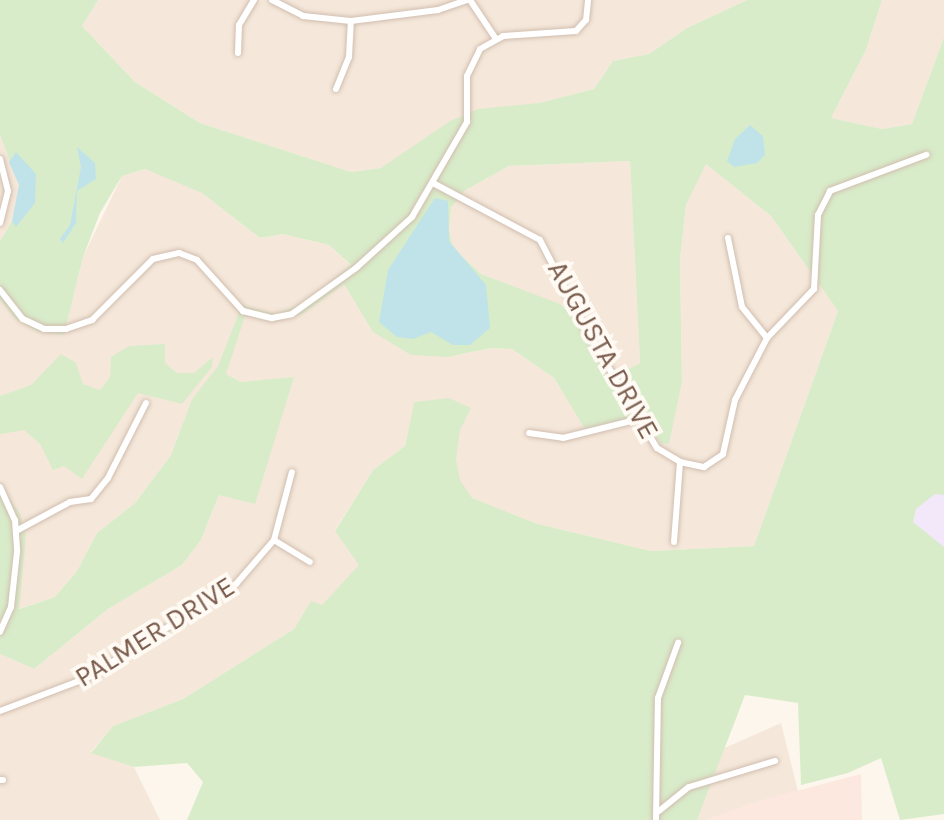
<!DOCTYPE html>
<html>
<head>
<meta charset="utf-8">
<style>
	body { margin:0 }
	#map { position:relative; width:944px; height:820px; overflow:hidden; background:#fdf6ec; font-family:Karla,sans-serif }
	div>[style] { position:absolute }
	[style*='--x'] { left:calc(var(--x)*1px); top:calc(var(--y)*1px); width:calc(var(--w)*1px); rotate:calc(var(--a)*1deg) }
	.residential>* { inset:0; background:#f5e8da }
	.commercial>* { inset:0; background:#fde8e0 }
	.education>* { inset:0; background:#f3e8fa }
	.green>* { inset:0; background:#d8ecc9 }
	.water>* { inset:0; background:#bfe3e8 }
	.roads { filter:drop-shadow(0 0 2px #d1beb0) drop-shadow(0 0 2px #d1beb0) }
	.minor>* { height:6px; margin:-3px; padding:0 3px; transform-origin:3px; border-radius:3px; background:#fff }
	span { translate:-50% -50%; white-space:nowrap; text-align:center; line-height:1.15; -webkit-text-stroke:8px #fffaf3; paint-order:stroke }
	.street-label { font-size:28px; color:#7a5c4d }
</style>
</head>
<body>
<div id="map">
	<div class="residential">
		<div style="clip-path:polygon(98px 0,747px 0,687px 28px,649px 54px,613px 61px,594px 89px,539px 103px,414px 148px,381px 168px,351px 172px,200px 123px,135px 82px,82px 26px)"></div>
		<div style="clip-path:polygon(882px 0,944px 0,944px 37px,912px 124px,882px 129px,831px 118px,866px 50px)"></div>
		<div style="clip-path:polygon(0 135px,19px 185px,17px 211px,0 241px)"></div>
		<div style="clip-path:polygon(630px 161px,640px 363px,609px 379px,575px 318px,560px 305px,481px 274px,453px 248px,449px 229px,451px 208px,464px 191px,509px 166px)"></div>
		<div style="clip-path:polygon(705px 163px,771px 216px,838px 311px,754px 546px,651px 551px,538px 524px,453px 491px,449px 399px,414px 402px,405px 446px,373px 470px,335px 530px,360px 565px,322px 606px,311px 602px,294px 629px,183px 699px,113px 726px,91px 752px,134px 767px,160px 820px,0 820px,0 654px,34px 669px,108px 609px,182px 565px,201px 540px,219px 495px,294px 378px,241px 382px,226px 374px,192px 399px,171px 455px,135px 503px,97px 533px,77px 571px,55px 597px,18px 609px,26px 536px,0 487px,0 300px,14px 318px,36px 331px,64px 334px,83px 257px,122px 176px,145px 169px,163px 175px,202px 193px,260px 238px,283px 234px,329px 245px,448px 357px,491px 348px,512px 349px,554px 378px,586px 429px,644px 417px,660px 443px,682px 381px,680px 260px,686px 205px)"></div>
		<div style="clip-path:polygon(781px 723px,798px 791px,706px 820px,463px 820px,679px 768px)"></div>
	</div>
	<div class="commercial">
		<div style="clip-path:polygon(861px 774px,862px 820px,706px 820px,758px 801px)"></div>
	</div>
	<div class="education">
		<div style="clip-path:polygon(944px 307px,944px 583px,921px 552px,913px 522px,940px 388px)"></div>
	</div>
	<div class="green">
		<div style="clip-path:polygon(evenodd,0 0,98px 0,82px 26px,135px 82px,200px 123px,351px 172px,381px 168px,450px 121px,478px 109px,539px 103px,594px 89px,613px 61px,649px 54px,687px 28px,747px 0,882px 0,866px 50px,831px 118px,882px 129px,912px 124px,944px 37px,944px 495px,935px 494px,916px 509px,913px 522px,944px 547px,944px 814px,900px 820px,881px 758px,848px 773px,801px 785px,798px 703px,745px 695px,697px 820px,187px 820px,203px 782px,187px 763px,134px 767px,91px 753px,113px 726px,183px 699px,294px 629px,311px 601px,322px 605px,359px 565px,335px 531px,373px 470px,405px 446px,414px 402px,449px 398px,471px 408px,460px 430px,456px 459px,460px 480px,472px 498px,538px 524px,651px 551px,754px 546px,838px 311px,771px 216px,706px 164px,686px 205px,680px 260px,682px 381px,669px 444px,660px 443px,644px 417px,585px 429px,554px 378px,512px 349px,491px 348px,448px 357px,411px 355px,373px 332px,344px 284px,303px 314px,274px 322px,245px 316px,226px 374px,241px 382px,294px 377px,255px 504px,219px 495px,201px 540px,182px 565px,108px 609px,34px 669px,0 654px,0 485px,20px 514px,26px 536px,19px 609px,55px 597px,77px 571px,97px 533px,135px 503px,171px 455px,192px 399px,218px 366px,242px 305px,276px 314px,305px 302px,351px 265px,329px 245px,283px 234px,260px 238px,202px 193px,145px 169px,122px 176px,100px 213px,83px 257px,64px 335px,36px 331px,14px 318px,0 300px,0 241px,17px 212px,19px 185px,0 135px,0 0,630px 161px,640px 363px,609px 379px,575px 318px,560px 304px,481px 274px,453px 248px,449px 229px,451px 208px,464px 191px,509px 166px,630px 161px)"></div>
		<div style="clip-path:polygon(165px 344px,165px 363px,177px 373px,194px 373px,213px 357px,212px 367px,182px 404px,138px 393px,82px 479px,64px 466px,53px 470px,40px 444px,24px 430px,0 434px,0 396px,31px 385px,61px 354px,76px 363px,83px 384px,100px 390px,110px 377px,111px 357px,129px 346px)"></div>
	</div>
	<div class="water">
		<div style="clip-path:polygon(750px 125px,763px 136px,765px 155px,757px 163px,734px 167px,727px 161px,735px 139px)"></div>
		<div style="clip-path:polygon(77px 147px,95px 163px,96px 179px,77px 191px,76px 223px,63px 243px,60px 239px,70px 225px,81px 167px)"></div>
		<div style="clip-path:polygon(16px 152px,36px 174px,35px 203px,16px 227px,12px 221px,19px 185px,9px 162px)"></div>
		<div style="clip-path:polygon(435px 198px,448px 201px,449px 241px,486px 285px,490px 328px,470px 345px,453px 345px,431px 332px,413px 339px,397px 337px,379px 322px,388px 270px)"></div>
	</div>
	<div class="roads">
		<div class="minor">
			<div style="--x:272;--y:0;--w:35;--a:27"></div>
			<div style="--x:303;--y:16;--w:48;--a:5.9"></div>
			<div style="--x:351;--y:21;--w:88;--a:-7.2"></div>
			<div style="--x:438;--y:10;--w:31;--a:-19"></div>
			<div style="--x:470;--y:0;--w:47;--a:56.3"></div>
			<div style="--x:238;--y:53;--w:28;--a:-88"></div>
			<div style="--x:239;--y:25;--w:29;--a:-59"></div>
			<div style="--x:336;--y:89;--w:35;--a:-68"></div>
			<div style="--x:349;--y:57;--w:36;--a:-87"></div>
			<div style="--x:0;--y:159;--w:33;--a:76"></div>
			<div style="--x:8;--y:191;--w:33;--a:104"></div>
			<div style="--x:433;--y:183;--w:121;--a:28"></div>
			<div style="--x:540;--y:240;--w:107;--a:62.7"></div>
			<div style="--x:589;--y:335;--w:132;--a:59"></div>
			<div style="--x:657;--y:448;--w:27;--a:31"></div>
			<div style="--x:680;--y:462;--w:25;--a:12"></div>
			<div style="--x:704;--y:467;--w:23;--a:-34"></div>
			<div style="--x:723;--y:454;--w:55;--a:-77.5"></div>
			<div style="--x:735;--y:400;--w:70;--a:-62.7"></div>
			<div style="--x:767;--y:338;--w:68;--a:-46.2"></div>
			<div style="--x:814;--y:289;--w:74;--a:-86.9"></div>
			<div style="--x:818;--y:215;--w:27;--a:-63"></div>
			<div style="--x:830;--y:191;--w:103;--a:-20.6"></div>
			<div style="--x:728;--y:238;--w:70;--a:78.5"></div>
			<div style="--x:742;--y:307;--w:40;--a:51"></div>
			<div style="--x:0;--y:290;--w:37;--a:52"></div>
			<div style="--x:23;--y:319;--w:23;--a:25"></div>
			<div style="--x:44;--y:329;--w:22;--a:0"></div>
			<div style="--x:66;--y:329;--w:28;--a:-19"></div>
			<div style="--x:92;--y:320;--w:86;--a:-45"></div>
			<div style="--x:153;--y:259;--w:27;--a:-13"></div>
			<div style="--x:179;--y:253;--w:19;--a:21"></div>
			<div style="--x:197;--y:260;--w:69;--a:48"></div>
			<div style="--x:243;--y:311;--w:30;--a:14"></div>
			<div style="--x:272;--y:318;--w:20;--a:-11"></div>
			<div style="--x:292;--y:314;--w:79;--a:-35.7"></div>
			<div style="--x:356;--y:268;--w:76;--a:-42.3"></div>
			<div style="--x:412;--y:217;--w:110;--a:-59.9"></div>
			<div style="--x:467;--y:122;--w:46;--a:-90"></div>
			<div style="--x:467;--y:76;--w:30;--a:-64"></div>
			<div style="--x:480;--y:49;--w:26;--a:-29"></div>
			<div style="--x:503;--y:36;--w:73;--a:-3.9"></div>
			<div style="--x:576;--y:31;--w:15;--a:-48"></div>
			<div style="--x:586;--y:20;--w:20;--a:-84"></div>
			<div style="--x:529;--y:433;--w:34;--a:8"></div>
			<div style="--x:563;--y:438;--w:78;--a:-14"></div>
			<div style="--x:0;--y:487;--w:36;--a:66"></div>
			<div style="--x:15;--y:520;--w:32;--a:86"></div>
			<div style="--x:17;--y:552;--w:55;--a:96.2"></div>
			<div style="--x:11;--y:607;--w:27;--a:114"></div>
			<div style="--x:16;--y:531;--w:61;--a:-28.2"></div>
			<div style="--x:70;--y:502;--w:21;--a:-8"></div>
			<div style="--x:91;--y:499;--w:27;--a:-51"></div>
			<div style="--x:108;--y:478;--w:84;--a:-63.1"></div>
			<div style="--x:274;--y:540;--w:42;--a:31.4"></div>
			<div style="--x:674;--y:542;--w:80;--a:-85.7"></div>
			<div style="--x:0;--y:711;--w:93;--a:-20.8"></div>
			<div style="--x:87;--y:678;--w:176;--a:-32.2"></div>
			<div style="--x:236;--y:584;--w:58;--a:-49.2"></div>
			<div style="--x:274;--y:540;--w:70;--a:-75.2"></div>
			<div style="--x:0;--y:780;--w:3;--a:0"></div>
			<div style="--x:659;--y:811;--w:38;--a:-39"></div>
			<div style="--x:689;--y:787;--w:90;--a:-16.8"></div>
			<div style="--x:656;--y:820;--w:122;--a:-89.1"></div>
			<div style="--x:658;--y:698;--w:59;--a:-70"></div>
		</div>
	</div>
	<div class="street-label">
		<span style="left:603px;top:350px;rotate:61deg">AUGUSTA DRIVE</span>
		<span style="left:155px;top:632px;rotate:-32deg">PALMER DRIVE</span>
	</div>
</div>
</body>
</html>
